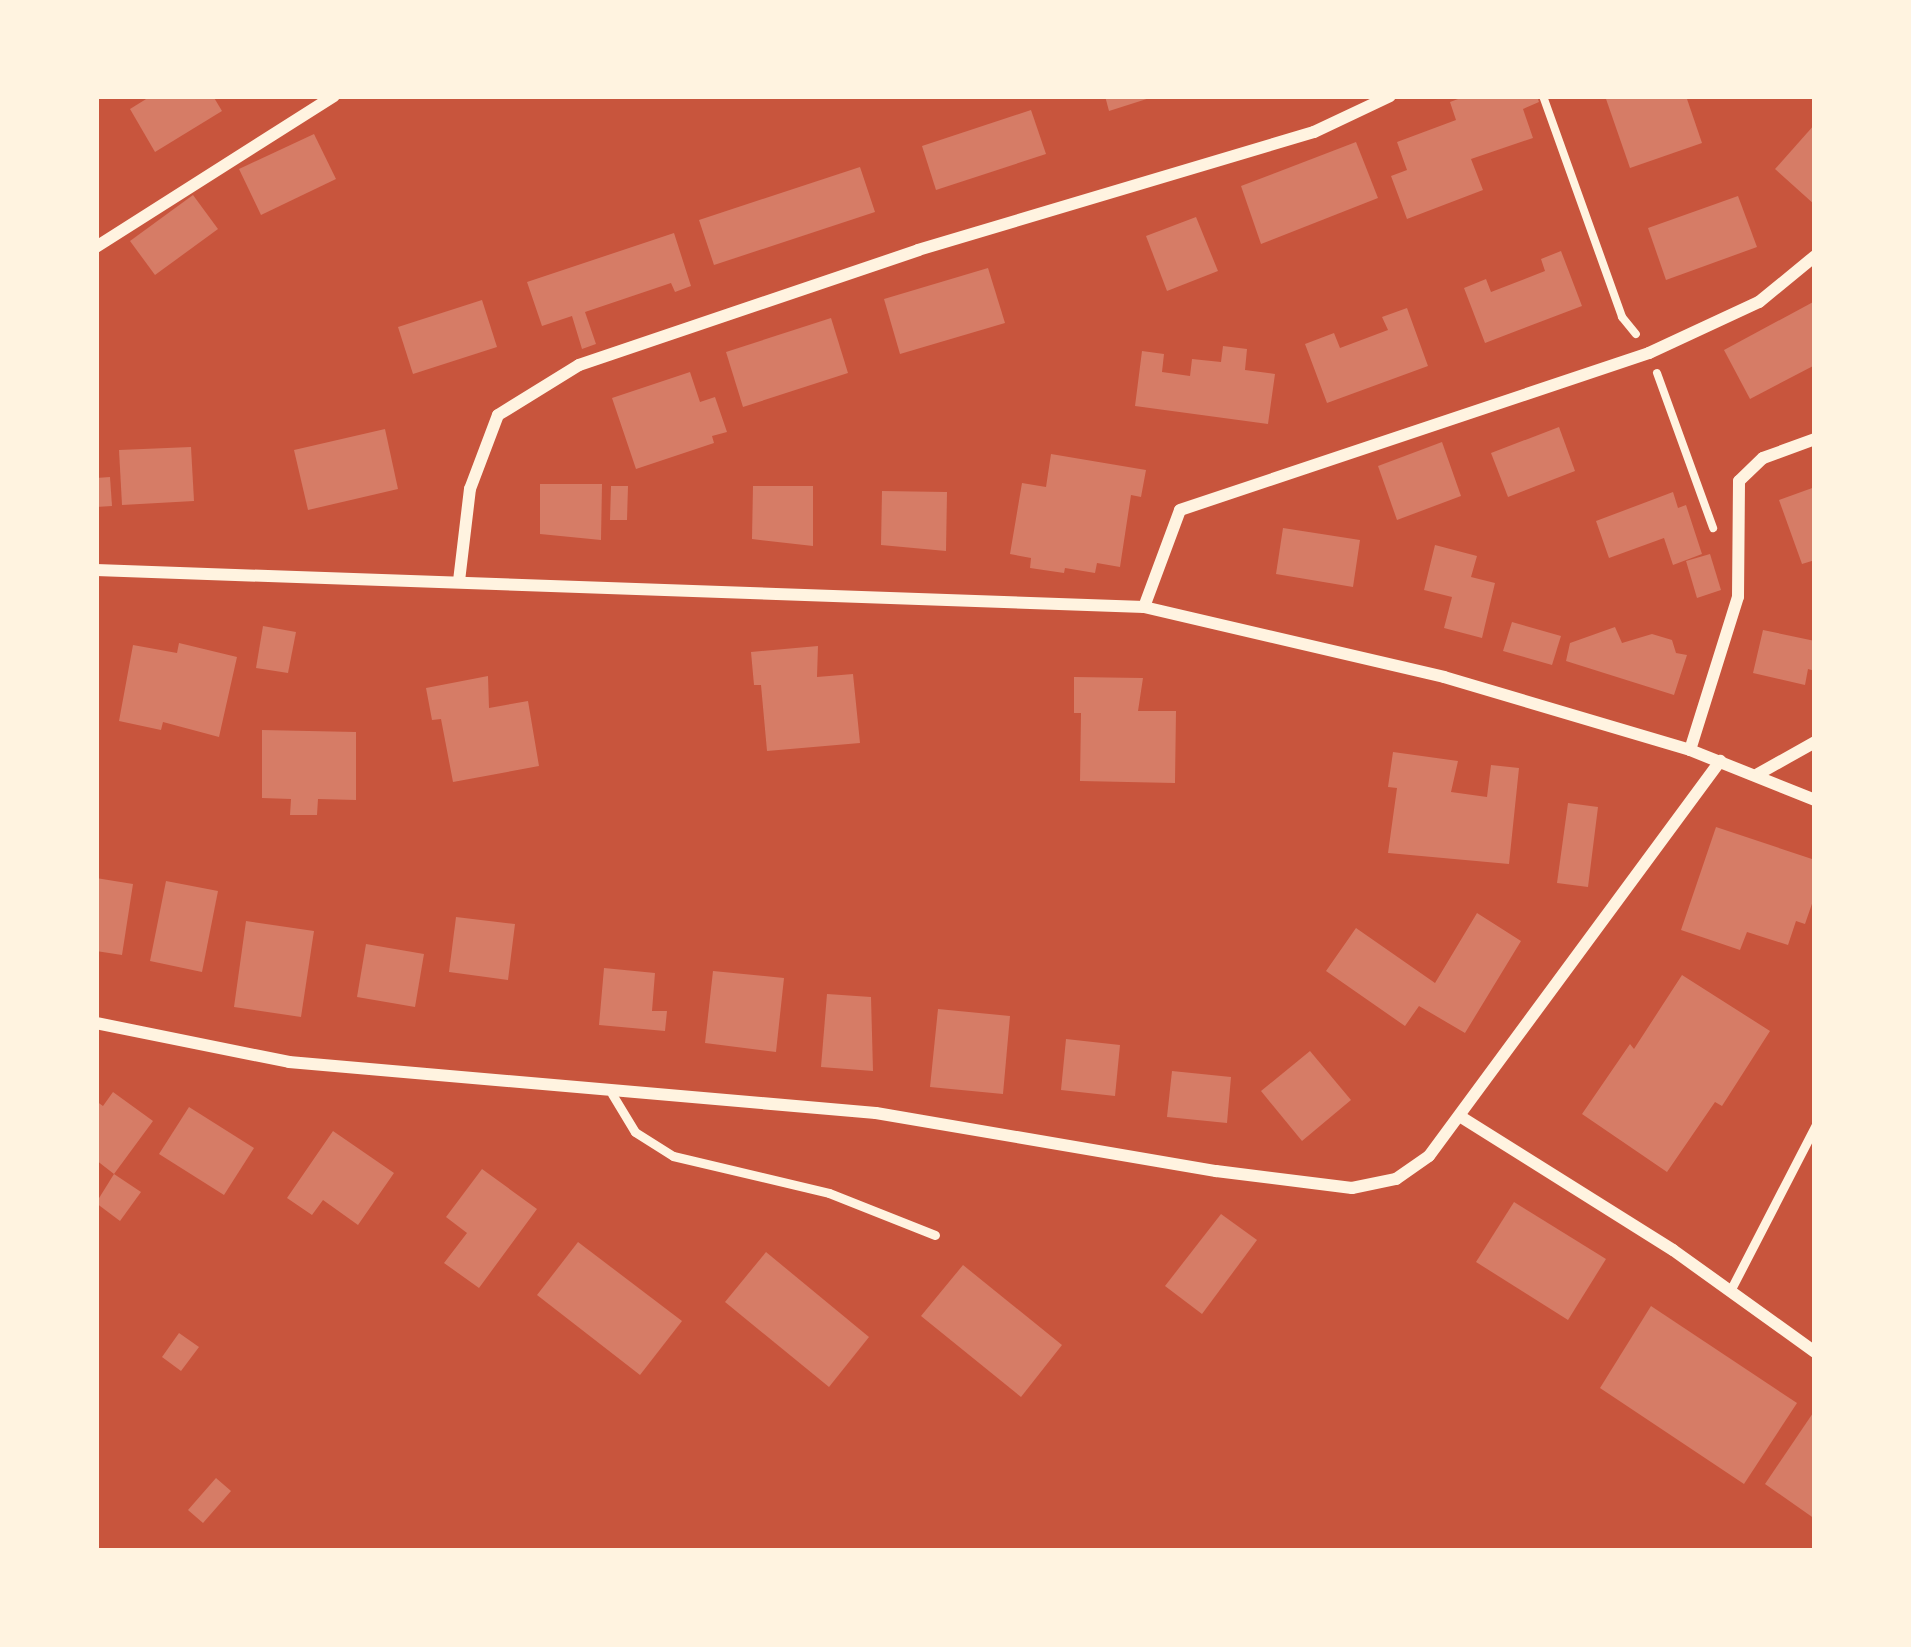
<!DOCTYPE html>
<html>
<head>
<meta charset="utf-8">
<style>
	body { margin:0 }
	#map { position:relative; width:1911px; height:1647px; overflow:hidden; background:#c8553d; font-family:Signika,sans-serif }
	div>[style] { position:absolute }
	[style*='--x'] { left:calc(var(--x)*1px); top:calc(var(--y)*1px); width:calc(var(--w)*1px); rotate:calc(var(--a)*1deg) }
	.building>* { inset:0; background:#d67c66 }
	.path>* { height:8px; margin:-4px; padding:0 4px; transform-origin:4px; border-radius:4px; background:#fff3e0 }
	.service>* { height:9px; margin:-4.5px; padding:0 4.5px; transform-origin:4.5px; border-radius:4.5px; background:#fff3e0 }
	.minor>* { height:12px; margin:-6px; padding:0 6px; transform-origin:6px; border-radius:6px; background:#fff3e0 }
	span { translate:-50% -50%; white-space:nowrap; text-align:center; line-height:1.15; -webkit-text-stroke:9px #fff3e0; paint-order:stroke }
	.frame { position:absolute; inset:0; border:99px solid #fff3e0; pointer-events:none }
</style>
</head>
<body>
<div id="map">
	<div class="building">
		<div style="clip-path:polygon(151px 96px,213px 96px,222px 111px,155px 152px,130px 109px)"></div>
		<div style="clip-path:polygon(1105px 96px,1153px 96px,1153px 97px,1109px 111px)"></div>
		<div style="clip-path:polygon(1466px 96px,1537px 96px,1539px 102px,1523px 109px,1533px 138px,1471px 159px,1483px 190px,1407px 219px,1391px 176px,1407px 170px,1397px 142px,1456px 120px,1450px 102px)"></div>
		<div style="clip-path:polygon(1605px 96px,1686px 96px,1702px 143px,1630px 168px)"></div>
		<div style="clip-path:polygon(1031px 110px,1046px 154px,936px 190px,922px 146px)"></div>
		<div style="clip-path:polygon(1815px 124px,1815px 205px,1775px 169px)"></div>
		<div style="clip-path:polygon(314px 134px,336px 179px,261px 215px,239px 169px)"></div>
		<div style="clip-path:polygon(1356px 142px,1378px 198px,1261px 244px,1241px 186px)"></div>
		<div style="clip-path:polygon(860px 167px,875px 212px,714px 265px,699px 220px)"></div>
		<div style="clip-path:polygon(193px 195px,218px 229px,155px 275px,130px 241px)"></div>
		<div style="clip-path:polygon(1738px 196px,1757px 247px,1666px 280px,1648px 228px)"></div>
		<div style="clip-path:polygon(1196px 217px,1218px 271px,1167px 291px,1146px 236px)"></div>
		<div style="clip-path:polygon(674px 233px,691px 286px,675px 292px,671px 283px,585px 312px,596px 344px,582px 349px,572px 316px,542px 326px,527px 282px)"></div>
		<div style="clip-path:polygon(1561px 251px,1582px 306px,1485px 343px,1464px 288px,1486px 279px,1491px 292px,1545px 271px,1541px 259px)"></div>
		<div style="clip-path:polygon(988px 268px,1005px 323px,900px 354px,884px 299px)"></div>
		<div style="clip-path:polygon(482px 300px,497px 347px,413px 374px,398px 327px)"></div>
		<div style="clip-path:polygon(1815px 301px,1815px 365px,1750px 399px,1724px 350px)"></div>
		<div style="clip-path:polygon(1407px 308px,1428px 366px,1327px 403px,1305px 344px,1334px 333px,1340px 348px,1388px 330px,1382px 317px)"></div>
		<div style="clip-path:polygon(831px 318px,848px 373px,743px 407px,726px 352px)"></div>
		<div style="clip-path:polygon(1223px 346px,1247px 349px,1245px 370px,1275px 374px,1268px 424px,1135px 406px,1142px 351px,1164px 354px,1162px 372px,1190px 376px,1192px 359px,1221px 362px)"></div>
		<div style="clip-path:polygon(690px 372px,700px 402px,715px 397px,727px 432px,712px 436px,714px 443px,636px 469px,612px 398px)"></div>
		<div style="clip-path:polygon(1559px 427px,1575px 471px,1508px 497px,1491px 453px)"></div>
		<div style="clip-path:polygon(385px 429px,398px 489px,308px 510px,294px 450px)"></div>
		<div style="clip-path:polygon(1442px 442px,1461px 496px,1397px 520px,1378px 466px)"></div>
		<div style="clip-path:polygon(191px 447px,194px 501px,122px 505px,119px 450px)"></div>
		<div style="clip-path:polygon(1051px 454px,1146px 470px,1141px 497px,1131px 495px,1120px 567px,1097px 563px,1095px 573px,1065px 568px,1064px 573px,1030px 568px,1031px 558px,1010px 554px,1022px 483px,1046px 487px)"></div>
		<div style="clip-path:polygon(110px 477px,112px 506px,96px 507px,96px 478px)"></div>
		<div style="clip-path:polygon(540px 484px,602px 484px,601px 540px,540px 534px)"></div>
		<div style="clip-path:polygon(611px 486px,628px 486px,627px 520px,610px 520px)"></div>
		<div style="clip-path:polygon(753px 486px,813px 486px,813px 546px,752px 539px)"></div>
		<div style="clip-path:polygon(1815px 487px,1815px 560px,1802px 564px,1779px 500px)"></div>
		<div style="clip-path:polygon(882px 491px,947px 492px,946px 551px,881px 545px)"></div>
		<div style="clip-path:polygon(1673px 492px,1678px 508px,1686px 505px,1702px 554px,1673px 565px,1664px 538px,1609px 558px,1596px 521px)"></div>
		<div style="clip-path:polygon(1283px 528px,1360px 540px,1353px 587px,1276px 574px)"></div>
		<div style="clip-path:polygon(1435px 545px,1477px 556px,1471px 577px,1495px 583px,1482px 638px,1444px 628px,1452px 597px,1424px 590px)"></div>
		<div style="clip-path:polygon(1710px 554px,1721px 590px,1697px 598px,1686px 561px)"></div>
		<div style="clip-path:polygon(1512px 622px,1561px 636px,1552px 665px,1503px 651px)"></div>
		<div style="clip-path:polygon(263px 626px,296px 632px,288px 673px,256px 668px)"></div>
		<div style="clip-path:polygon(1615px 627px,1622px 643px,1652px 634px,1672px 640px,1676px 653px,1687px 655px,1674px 695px,1566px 661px,1570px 643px)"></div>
		<div style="clip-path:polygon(1763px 630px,1815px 641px,1815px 671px,1808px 669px,1805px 685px,1753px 673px)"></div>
		<div style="clip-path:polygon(179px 643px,237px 657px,219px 737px,163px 722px,161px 730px,119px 721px,133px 645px,177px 653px)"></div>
		<div style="clip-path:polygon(818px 646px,817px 677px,853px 674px,860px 743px,767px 751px,761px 685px,754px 685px,751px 652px)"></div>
		<div style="clip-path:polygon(488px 676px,489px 708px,528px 701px,539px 766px,453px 782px,441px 719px,432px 720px,426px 688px)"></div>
		<div style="clip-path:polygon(1074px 677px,1143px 678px,1138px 711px,1176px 711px,1175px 783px,1080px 781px,1081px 713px,1074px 713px)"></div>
		<div style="clip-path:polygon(262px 730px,356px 732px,356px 800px,318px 799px,317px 815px,290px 815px,291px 799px,262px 798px)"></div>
		<div style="clip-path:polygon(1393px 752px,1458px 761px,1451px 792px,1487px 797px,1491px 765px,1519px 768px,1509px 864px,1388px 853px,1397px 788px,1388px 787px)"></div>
		<div style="clip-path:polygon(1568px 803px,1598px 807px,1588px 887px,1557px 883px)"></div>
		<div style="clip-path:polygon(1716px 827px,1815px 860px,1815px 895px,1805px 924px,1796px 921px,1788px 945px,1747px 932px,1740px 950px,1681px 930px)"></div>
		<div style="clip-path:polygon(96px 878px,133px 884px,122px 955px,96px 951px)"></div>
		<div style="clip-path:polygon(166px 881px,218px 891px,202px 972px,150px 961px)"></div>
		<div style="clip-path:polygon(1477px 913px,1521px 941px,1465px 1033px,1419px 1006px,1405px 1026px,1326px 971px,1356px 928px,1435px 983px)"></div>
		<div style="clip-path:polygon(456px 917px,515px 924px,508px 980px,449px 972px)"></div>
		<div style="clip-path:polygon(246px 921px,314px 931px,301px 1017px,234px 1007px)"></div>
		<div style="clip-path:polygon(366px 944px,424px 954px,415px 1007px,357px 997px)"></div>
		<div style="clip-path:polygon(604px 968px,655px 973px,652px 1011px,667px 1011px,665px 1031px,599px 1025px)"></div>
		<div style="clip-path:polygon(713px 971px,784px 978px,776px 1052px,705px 1043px)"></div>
		<div style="clip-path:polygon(1682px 975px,1770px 1031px,1722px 1106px,1715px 1102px,1667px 1172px,1582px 1114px,1630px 1044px,1634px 1049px)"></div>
		<div style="clip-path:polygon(827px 994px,871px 997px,873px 1071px,821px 1067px)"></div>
		<div style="clip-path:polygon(938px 1009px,1010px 1016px,1003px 1094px,930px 1087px)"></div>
		<div style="clip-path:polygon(1066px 1039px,1120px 1045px,1115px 1096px,1061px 1090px)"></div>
		<div style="clip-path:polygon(1310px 1051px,1351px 1100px,1302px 1141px,1261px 1091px)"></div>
		<div style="clip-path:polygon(1172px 1071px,1231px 1077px,1227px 1123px,1167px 1117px)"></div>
		<div style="clip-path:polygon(113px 1092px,153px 1121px,114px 1174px,96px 1160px,96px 1101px,103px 1106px)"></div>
		<div style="clip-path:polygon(189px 1107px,254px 1148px,224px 1195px,159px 1154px)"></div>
		<div style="clip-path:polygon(333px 1131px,394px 1173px,358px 1225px,323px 1200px,312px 1215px,287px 1198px)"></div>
		<div style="clip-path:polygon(482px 1169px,537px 1209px,479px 1288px,444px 1263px,467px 1233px,446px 1217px)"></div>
		<div style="clip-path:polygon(114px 1174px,141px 1192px,120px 1221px,96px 1203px)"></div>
		<div style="clip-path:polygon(1514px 1202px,1606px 1259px,1568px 1320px,1476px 1262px)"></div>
		<div style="clip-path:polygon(1221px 1214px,1257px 1240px,1202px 1314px,1165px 1286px)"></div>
		<div style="clip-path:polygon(578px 1242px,682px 1321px,640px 1375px,537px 1295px)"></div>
		<div style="clip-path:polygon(766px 1252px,869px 1337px,829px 1387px,725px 1302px)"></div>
		<div style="clip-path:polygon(963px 1265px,1062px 1345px,1021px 1397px,921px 1316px)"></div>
		<div style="clip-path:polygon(1651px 1306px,1797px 1403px,1744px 1484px,1600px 1388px)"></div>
		<div style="clip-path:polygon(179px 1333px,199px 1347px,181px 1371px,162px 1357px)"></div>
		<div style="clip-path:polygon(1815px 1410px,1815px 1519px,1765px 1484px)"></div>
		<div style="clip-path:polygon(216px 1478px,231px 1491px,203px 1523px,188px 1510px)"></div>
	</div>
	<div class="path">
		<div style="--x:1543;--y:96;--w:235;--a:70.3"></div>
		<div style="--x:1622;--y:317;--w:22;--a:51"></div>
		<div style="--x:1657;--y:373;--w:165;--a:70.1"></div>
	</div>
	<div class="service">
		<div style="--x:612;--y:1094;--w:44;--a:58.8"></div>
		<div style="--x:635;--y:1132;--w:45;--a:32.3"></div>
		<div style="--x:673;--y:1156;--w:160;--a:13.3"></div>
		<div style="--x:829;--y:1193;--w:114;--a:21.6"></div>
		<div style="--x:1730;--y:1291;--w:186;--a:-62.7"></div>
	</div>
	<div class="minor">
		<div style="--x:96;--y:247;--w:282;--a:-32.4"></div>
		<div style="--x:96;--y:570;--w:1049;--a:2.02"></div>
		<div style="--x:1144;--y:607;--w:308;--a:13.1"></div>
		<div style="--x:1444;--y:677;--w:257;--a:16.5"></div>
		<div style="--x:1690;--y:750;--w:135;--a:21.8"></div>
		<div style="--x:459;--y:581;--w:93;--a:-83.2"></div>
		<div style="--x:470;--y:489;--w:79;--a:-69.3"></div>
		<div style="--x:498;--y:415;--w:95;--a:-31.7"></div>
		<div style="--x:579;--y:365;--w:358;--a:-18.7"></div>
		<div style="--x:918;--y:250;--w:413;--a:-16.6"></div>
		<div style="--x:1314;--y:132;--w:84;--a:-25.3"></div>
		<div style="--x:1144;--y:607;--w:103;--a:-69.6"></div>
		<div style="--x:1180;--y:510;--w:495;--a:-18.5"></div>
		<div style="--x:1649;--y:353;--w:121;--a:-24.9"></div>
		<div style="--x:1759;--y:302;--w:72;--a:-39.4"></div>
		<div style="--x:1690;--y:750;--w:160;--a:-72.6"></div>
		<div style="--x:1738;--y:597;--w:116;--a:-89.5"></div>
		<div style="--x:1739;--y:481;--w:33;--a:-44"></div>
		<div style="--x:1763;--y:458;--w:55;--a:-20.1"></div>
		<div style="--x:1758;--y:774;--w:65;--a:-29.3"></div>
		<div style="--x:96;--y:1023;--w:197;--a:11.4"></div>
		<div style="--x:289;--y:1062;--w:589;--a:4.97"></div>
		<div style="--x:876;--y:1113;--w:345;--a:9.7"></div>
		<div style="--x:1216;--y:1171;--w:137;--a:7.1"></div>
		<div style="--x:1352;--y:1188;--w:45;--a:-11.6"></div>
		<div style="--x:1396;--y:1179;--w:40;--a:-34.9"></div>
		<div style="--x:1429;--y:1156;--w:491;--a:-53.6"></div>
		<div style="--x:1461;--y:1117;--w:250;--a:32.1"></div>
		<div style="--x:1673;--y:1250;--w:175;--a:35.7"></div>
	</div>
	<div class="frame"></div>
</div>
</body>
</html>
